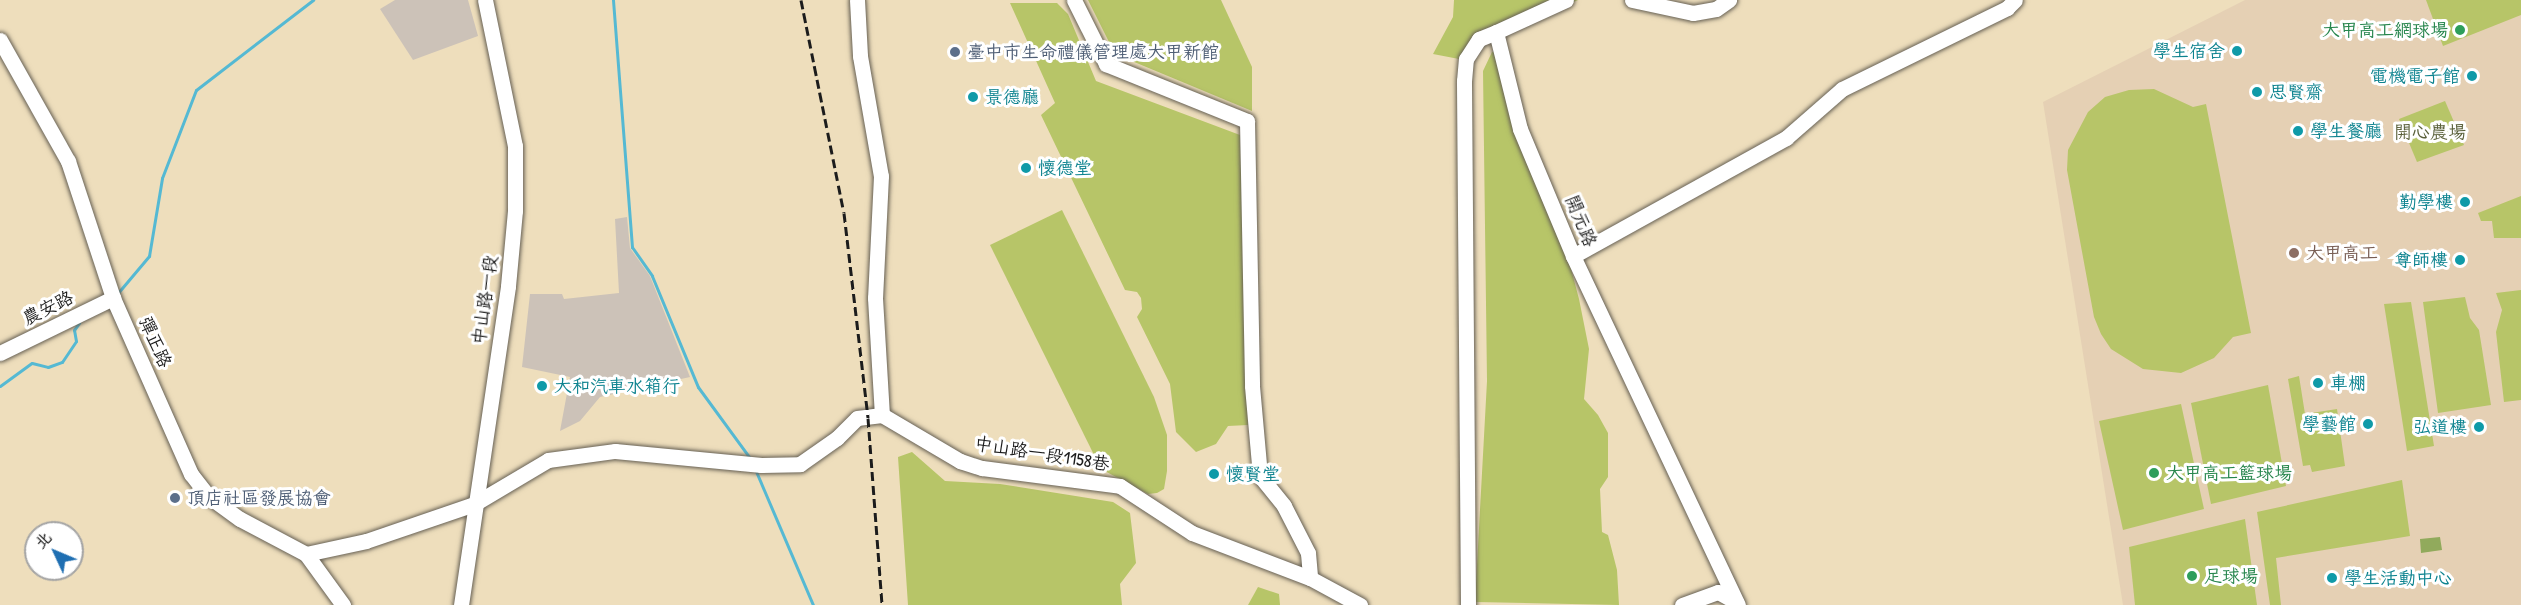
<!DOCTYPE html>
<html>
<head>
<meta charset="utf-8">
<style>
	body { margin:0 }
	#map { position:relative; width:2521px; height:605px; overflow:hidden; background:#eedebc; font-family:"Patrick Hand","LXGW WenKai TC",sans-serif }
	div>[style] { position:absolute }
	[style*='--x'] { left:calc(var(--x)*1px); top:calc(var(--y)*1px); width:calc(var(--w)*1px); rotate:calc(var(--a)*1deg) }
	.built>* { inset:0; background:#e5d0b4 }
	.industrial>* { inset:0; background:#ccc2b8 }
	.green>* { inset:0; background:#b7c568 }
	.forest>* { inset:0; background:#91aa5c }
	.stream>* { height:3px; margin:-1.5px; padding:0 1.5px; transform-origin:1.5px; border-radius:1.5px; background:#55b9d3 }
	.roads { filter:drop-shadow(0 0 2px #666054) drop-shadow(0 0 2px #666054) }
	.minor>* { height:15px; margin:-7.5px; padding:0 7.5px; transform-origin:7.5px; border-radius:7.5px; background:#fff }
	.rail>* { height:3px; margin-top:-1.5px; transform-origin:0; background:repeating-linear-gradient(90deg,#1c1c1c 0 9px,transparent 0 13.5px) }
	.dots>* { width:16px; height:16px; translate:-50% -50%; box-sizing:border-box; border:3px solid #fff; border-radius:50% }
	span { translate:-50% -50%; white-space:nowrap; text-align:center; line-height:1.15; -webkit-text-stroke:6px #fff; paint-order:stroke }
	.leisure-label { font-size:18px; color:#27864d }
	.right { translate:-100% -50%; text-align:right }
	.left { translate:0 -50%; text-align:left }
	.culture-label { font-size:18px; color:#0d838f }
	.service-label { font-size:18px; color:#4e5e75 }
	.park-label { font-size:18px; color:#5a603a }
	.street-label { font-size:18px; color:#1c1c1c }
	.education-label { font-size:18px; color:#785e54 }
	.north { position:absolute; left:24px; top:521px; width:60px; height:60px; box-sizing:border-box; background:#fff; border:2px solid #a4a4a4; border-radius:50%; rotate:314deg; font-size:16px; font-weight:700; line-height:24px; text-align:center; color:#1c1c1c }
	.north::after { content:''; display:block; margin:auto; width:21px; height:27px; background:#1f6fb2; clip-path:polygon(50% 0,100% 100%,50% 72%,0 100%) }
</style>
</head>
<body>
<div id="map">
	<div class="built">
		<div style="clip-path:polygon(2245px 0,2521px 0,2521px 605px,2123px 605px,2043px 102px)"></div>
	</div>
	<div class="industrial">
		<div style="clip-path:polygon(395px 0,468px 0,478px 36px,413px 60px,380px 9px)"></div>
		<div style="clip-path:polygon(627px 217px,630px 248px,650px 276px,690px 377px,600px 397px,580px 421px,560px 431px,570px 377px,522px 367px,530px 294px,562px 294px,564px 299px,619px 293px,615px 219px)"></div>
	</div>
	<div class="green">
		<div style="clip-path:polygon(1088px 0,1221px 0,1252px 67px,1252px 111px,1115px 54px)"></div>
		<div style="clip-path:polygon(1454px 0,1578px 0,1493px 38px,1459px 59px,1433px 54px,1453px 17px)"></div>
		<div style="clip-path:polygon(2426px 0,2521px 0,2521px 15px,2443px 46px)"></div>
		<div style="clip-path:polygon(1010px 3px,1057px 3px,1068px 14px,1096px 81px,1240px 135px,1248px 425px,1228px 426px,1216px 444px,1196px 452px,1176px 432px,1170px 384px,1137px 317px,1142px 309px,1141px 298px,1137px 292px,1125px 290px,1041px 115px,1055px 103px)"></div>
		<div style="clip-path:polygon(1501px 50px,1553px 201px,1579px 299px,1589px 349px,1584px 399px,1598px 415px,1608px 433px,1608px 477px,1600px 489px,1602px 532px,1608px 535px,1617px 570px,1619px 605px,1475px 602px,1487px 381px,1483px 71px,1492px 52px)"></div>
		<div style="clip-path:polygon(2154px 89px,2193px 107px,2206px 104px,2251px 333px,2233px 337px,2214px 358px,2181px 373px,2143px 369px,2111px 349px,2101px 334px,2094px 317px,2067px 170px,2068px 150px,2088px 112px,2105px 97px,2129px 90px)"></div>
		<div style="clip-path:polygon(2445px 101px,2464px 145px,2417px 162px,2399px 119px)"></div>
		<div style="clip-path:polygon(2521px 196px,2521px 238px,2494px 238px,2492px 221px,2481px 221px,2478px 213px)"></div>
		<div style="clip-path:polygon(1062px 210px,1154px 397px,1167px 435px,1167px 471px,1164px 489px,1157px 493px,1148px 494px,1101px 469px,990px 245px)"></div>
		<div style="clip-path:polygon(2521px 290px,2521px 400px,2504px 402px,2496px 332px,2502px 310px,2496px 293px)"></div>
		<div style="clip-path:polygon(2465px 297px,2470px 318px,2479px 330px,2491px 405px,2438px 413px,2423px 302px)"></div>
		<div style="clip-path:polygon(2411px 302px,2434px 446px,2407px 451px,2384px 304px)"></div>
		<div style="clip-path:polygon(2299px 376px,2305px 414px,2337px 409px,2345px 466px,2312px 472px,2310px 465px,2303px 466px,2288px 379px)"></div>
		<div style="clip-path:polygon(2268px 385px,2286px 486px,2211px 504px,2191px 403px)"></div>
		<div style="clip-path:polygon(2181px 404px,2204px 509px,2123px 530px,2099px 421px)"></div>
		<div style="clip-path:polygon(912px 452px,945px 481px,1000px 484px,1113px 502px,1130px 513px,1136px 563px,1120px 584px,1122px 605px,908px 605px,898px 457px)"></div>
		<div style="clip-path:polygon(2402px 480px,2410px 536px,2276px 558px,2281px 605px,2270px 605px,2257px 512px)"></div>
		<div style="clip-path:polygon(2245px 519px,2257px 605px,2135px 605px,2129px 547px)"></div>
		<div style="clip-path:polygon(1258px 587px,1279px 594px,1280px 605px,1248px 605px)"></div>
	</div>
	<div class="forest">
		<div style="clip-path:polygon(2440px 537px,2442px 550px,2421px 553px,2420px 539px)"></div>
	</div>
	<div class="stream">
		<div style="--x:613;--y:0;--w:248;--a:85.6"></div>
		<div style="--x:632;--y:247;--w:35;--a:55"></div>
		<div style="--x:652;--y:276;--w:120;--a:67.5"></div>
		<div style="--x:698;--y:387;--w:88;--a:53.8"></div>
		<div style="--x:117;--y:294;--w:50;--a:-49.9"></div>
		<div style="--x:149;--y:256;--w:79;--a:-80.5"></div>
		<div style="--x:162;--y:178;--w:94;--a:-68.9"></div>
		<div style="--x:196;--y:90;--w:148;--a:-37.6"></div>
		<div style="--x:0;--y:386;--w:39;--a:-36"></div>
		<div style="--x:32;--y:363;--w:16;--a:14"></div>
		<div style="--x:48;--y:367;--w:15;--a:-20"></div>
		<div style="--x:62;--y:362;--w:25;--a:-56"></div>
		<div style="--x:76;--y:341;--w:11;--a:-100"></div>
		<div style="--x:74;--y:330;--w:9;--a:-54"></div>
		<div style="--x:755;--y:469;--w:148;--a:66.9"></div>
	</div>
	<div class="roads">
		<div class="minor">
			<div style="--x:857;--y:0;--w:56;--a:86.9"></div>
			<div style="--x:860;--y:56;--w:122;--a:80.1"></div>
			<div style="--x:881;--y:176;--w:122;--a:92.8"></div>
			<div style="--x:875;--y:298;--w:117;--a:86.6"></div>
			<div style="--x:1074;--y:0;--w:72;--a:63.4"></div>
			<div style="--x:1106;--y:64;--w:152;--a:22"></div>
			<div style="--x:1247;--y:121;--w:265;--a:88.9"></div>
			<div style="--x:1252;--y:386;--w:90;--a:84.9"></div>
			<div style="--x:1260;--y:476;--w:38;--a:51"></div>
			<div style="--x:1284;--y:506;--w:53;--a:62.9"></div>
			<div style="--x:1308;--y:553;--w:25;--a:85"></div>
			<div style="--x:1566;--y:0;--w:77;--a:155.4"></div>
			<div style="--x:1496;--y:32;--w:100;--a:76.1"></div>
			<div style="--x:1520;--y:129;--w:138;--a:67.3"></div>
			<div style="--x:1573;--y:256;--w:386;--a:64.7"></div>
			<div style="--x:1632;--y:0;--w:62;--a:12"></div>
			<div style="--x:1693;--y:13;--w:23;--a:-10"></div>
			<div style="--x:1716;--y:9;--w:16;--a:-35"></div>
			<div style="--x:0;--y:40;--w:139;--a:60.7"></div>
			<div style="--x:68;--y:161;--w:144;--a:71.8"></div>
			<div style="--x:113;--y:298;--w:193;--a:66.1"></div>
			<div style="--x:191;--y:474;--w:28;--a:52"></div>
			<div style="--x:208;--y:496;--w:39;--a:36"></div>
			<div style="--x:240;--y:519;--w:75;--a:27.9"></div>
			<div style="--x:306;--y:554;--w:63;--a:54"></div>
			<div style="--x:1573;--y:256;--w:244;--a:-29"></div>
			<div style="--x:1786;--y:138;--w:74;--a:-41.2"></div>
			<div style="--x:1842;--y:89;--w:184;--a:-26.1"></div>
			<div style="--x:2007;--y:8;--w:11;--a:-45"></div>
			<div style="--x:0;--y:353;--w:126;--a:-26"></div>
			<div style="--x:306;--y:554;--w:61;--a:-12.2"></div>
			<div style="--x:366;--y:541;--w:114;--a:-18.9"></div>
			<div style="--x:474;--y:504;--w:86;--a:-30.7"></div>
			<div style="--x:548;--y:460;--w:68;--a:-7.7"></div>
			<div style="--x:615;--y:451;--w:147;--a:5.5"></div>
			<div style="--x:761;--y:465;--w:39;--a:-1"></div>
			<div style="--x:800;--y:464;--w:45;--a:-35.1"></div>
			<div style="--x:837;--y:438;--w:28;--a:-45"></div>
			<div style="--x:857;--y:418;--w:25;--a:-7"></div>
			<div style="--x:882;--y:415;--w:91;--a:30.5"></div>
			<div style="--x:960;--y:461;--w:23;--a:18"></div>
			<div style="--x:982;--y:468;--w:139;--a:7.4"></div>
			<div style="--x:1120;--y:486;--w:86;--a:33.1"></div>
			<div style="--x:1192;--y:533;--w:126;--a:20.9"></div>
			<div style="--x:1310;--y:578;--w:57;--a:28.4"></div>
			<div style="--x:461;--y:605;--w:322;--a:-81.6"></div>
			<div style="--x:508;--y:286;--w:75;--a:-84.7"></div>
			<div style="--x:515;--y:211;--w:65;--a:-90"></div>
			<div style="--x:515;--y:146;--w:149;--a:-101.6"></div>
			<div style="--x:1468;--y:605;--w:524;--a:-90.44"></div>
			<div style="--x:1464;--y:81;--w:22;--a:-85"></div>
			<div style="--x:1466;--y:59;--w:24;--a:-57"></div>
			<div style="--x:1479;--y:39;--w:18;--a:-22"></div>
			<div style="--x:1682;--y:605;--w:38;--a:-20"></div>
			<div style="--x:1718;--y:592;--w:21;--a:29"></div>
		</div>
	</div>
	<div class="rail">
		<div style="--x:801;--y:0;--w:217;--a:78.6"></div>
		<div style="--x:844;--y:213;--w:206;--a:83.3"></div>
		<div style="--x:868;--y:418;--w:188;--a:85.7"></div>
	</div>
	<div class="dots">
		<div style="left:2460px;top:30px;background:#2e9e5b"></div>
		<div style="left:2237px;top:51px;background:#0f9aa8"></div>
		<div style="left:955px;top:52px;background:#5c6f8a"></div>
		<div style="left:2472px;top:76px;background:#0f9aa8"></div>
		<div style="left:2257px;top:92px;background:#0f9aa8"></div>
		<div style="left:973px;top:97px;background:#0f9aa8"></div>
		<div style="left:2298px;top:131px;background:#0f9aa8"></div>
		<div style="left:1026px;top:168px;background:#0f9aa8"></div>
		<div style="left:2465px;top:202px;background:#0f9aa8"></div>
		<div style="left:2294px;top:253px;background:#8d6e63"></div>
		<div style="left:2460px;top:260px;background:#0f9aa8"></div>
		<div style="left:2318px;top:383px;background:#0f9aa8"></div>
		<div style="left:542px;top:386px;background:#0f9aa8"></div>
		<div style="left:2368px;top:424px;background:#0f9aa8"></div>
		<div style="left:2479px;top:427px;background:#0f9aa8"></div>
		<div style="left:2154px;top:473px;background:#2e9e5b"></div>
		<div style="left:1214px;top:474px;background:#0f9aa8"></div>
		<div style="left:175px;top:498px;background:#5c6f8a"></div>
		<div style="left:2192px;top:576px;background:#2e9e5b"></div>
		<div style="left:2332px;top:578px;background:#0f9aa8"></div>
	</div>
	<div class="leisure-label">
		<span class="right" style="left:2448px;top:30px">大甲高工網球場</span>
		<span class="left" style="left:2166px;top:473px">大甲高工籃球場</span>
		<span class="left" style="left:2204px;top:576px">足球場</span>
	</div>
	<div class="culture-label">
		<span class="right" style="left:2225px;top:51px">學生宿舍</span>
		<span class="right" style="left:2460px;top:76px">電機電子館</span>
		<span class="left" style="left:2269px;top:92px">思賢齋</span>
		<span class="left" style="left:985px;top:97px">景德廳</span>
		<span class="left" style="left:2310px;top:131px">學生餐廳</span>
		<span class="left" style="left:1038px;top:168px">懷德堂</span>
		<span class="right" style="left:2453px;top:202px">勤學樓</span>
		<span class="right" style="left:2448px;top:260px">尊師樓</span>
		<span class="left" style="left:2330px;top:383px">車棚</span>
		<span class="left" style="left:554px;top:386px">大和汽車水箱行</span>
		<span class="right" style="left:2356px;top:424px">學藝館</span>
		<span class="right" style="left:2467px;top:427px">弘道樓</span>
		<span class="left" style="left:1226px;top:474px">懷賢堂</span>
		<span class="left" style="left:2344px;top:578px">學生活動中心</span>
	</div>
	<div class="service-label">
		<span class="left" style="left:967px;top:52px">臺中市生命禮儀管理處大甲新館</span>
		<span class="left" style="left:187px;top:498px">頂店社區發展協會</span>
	</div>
	<div class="park-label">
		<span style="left:2430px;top:132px">開心農場</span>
	</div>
	<div class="street-label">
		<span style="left:1581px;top:221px;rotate:68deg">開元路</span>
		<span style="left:485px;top:300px;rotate:-82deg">中山路一段</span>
		<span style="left:48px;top:308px;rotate:-26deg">農安路</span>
		<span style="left:155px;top:342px;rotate:66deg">彈正路</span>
		<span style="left:1042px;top:454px;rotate:9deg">中山路一段1158巷</span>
	</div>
	<div class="education-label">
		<span class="left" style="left:2306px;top:253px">大甲高工</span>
	</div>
	<div class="north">北</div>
</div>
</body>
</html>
